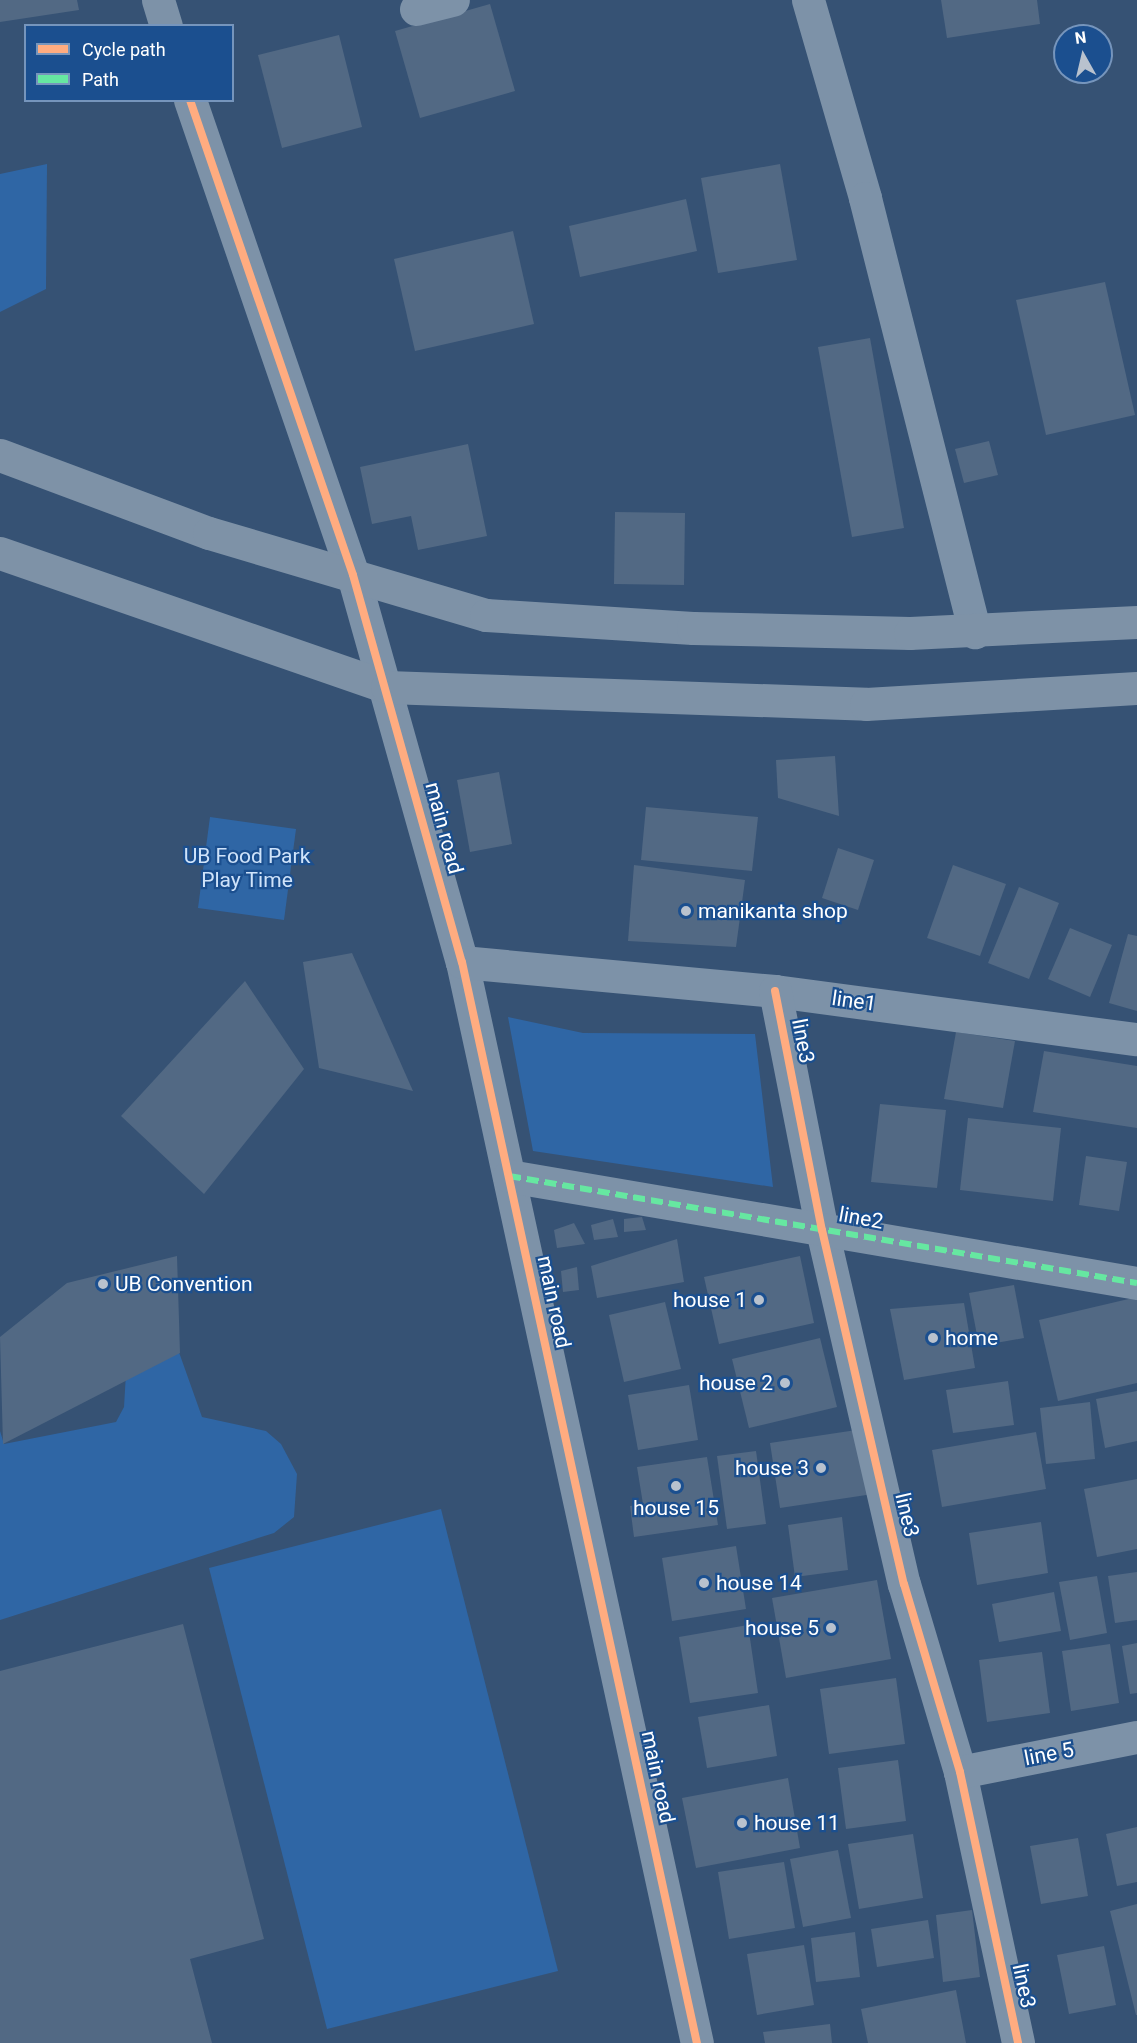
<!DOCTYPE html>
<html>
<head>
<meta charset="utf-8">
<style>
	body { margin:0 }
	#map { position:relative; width:1137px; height:2043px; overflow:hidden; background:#365274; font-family:Roboto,sans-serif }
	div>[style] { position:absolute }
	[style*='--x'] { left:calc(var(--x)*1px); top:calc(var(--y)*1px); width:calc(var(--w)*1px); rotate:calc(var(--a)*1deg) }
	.green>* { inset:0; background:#2f66a5 }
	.building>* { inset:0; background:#526984 }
	.minor>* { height:33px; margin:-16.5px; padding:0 16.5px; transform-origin:16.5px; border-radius:16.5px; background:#7d92a8 }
	.highway>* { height:33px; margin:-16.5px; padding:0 16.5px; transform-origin:16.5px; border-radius:16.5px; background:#7e92a7 }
	.quiet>* { height:6px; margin-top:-3px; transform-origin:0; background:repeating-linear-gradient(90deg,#66e7a1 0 12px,transparent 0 18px) }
	.cycleway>* { height:8px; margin:-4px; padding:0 4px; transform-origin:4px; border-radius:4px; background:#ffac80 }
	.dots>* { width:16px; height:16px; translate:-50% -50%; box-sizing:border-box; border:3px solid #1b4f8f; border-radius:50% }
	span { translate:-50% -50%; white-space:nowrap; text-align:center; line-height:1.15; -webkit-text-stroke:4.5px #1b4f8f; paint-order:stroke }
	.street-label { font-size:21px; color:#fff }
	.park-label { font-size:21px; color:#cfe3fa }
	.poi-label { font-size:21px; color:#fff }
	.left { translate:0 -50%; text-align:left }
	.right { translate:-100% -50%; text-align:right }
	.legend { position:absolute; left:24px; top:24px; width:210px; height:78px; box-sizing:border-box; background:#1b4f8f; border:2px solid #7695bc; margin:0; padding:8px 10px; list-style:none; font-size:18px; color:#fff }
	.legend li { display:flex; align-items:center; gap:12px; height:30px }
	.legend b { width:30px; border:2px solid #7695bc }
	.north { position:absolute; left:1053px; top:24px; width:60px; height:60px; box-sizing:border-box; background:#1b4f8f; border:2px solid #7695bc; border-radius:50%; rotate:352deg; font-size:16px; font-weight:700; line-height:24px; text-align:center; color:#fff }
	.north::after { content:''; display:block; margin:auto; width:21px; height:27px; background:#b9c2ce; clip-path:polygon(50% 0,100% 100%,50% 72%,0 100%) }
</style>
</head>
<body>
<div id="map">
	<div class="green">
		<div style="clip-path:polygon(47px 164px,46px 289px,0 312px,0 174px)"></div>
		<div style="clip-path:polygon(210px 817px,296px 829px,284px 920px,198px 908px)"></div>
		<div style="clip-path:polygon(508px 1017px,583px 1033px,755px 1034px,773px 1187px,533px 1151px)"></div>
		<div style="clip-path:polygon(175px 1341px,202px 1417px,266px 1431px,281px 1444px,297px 1474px,294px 1517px,274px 1533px,0 1620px,0 1431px,4px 1444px,116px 1422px,124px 1407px,126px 1373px)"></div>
		<div style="clip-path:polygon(441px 1509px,558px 1971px,327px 2029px,209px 1568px)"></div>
	</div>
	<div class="building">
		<div style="clip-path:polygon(0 0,77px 0,79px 10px,0 22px)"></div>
		<div style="clip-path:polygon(941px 0,1037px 0,1040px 24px,947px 38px)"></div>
		<div style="clip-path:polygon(490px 4px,515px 91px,420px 118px,395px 31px)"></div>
		<div style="clip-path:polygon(339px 35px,362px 127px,282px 148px,258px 55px)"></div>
		<div style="clip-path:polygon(780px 164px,797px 260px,718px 273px,701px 178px)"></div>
		<div style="clip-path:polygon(686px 199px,697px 251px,580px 277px,569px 226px)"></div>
		<div style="clip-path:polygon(513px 231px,534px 324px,415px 351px,394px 259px)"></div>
		<div style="clip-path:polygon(1105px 282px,1135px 415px,1046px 435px,1016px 300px)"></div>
		<div style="clip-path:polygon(870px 338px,904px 528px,852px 537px,818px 347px)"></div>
		<div style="clip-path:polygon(989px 441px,998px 475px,964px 483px,955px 449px)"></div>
		<div style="clip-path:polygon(468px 444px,487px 536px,418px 550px,411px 516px,372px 524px,360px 467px)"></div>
		<div style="clip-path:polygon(615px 512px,685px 513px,684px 585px,614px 584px)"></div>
		<div style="clip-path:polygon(835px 756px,839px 816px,778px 798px,776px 760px)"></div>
		<div style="clip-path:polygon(499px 772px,512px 844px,470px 852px,457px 780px)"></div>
		<div style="clip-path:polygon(646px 807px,758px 817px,752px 871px,641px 860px)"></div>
		<div style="clip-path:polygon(838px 848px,874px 860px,858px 910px,822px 898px)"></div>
		<div style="clip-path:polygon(634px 865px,745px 880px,736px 947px,628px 941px)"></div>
		<div style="clip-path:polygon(953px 865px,1006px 884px,980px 956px,927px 938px)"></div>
		<div style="clip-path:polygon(1019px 887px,1059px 903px,1029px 979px,988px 963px)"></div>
		<div style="clip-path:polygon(1070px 928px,1112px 945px,1090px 997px,1048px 979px)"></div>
		<div style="clip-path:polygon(1128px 934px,1137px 936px,1137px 1011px,1109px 1003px)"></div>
		<div style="clip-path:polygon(352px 953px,413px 1091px,319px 1068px,303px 962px)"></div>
		<div style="clip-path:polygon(245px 981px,304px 1069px,204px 1194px,121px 1116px)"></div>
		<div style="clip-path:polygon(956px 1032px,1015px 1041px,1003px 1108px,944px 1099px)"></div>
		<div style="clip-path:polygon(1044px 1051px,1137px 1066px,1137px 1128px,1033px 1112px)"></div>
		<div style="clip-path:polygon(880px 1104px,946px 1110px,937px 1188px,871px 1182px)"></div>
		<div style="clip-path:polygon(968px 1118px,1061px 1128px,1053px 1201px,960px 1190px)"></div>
		<div style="clip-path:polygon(1086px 1156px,1127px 1162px,1119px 1211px,1079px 1205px)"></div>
		<div style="clip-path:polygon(642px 1217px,646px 1230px,624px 1232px,624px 1219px)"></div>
		<div style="clip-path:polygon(613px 1219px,618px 1237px,594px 1240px,591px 1225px)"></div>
		<div style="clip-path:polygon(574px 1223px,585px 1244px,557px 1248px,554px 1230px)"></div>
		<div style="clip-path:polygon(677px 1239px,684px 1282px,597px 1298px,591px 1266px)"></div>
		<div style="clip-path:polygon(177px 1256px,180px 1353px,3px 1444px,0 1337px,67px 1283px)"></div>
		<div style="clip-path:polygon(800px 1256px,814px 1323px,719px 1344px,704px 1277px)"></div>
		<div style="clip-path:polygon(577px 1267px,579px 1290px,563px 1292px,561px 1271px)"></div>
		<div style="clip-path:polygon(1014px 1285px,1024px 1338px,979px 1346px,969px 1293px)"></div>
		<div style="clip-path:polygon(1137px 1297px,1137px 1383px,1058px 1401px,1039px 1320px)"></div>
		<div style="clip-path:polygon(665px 1302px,681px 1369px,624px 1382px,609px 1315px)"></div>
		<div style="clip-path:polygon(964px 1303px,975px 1368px,904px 1380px,890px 1309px)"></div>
		<div style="clip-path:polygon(820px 1338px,837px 1407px,749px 1428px,732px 1359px)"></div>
		<div style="clip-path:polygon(1008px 1381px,1014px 1425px,953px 1433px,946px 1390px)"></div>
		<div style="clip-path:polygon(689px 1385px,698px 1440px,638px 1450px,628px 1395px)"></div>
		<div style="clip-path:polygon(1137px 1391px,1137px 1441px,1105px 1448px,1096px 1399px)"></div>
		<div style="clip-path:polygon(1090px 1402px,1095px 1459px,1046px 1464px,1040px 1408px)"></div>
		<div style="clip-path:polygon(863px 1429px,873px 1494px,780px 1508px,770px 1443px)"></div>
		<div style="clip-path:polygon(1036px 1432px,1046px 1489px,942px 1507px,932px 1450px)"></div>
		<div style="clip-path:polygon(756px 1451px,766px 1524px,727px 1529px,717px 1456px)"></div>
		<div style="clip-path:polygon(707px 1457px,718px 1525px,634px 1537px,630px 1506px,643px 1504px,637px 1467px)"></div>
		<div style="clip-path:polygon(1137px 1479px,1137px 1549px,1097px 1557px,1084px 1489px)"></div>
		<div style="clip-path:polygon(842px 1517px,848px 1570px,795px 1577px,788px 1525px)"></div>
		<div style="clip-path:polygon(1041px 1522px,1048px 1573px,977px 1585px,969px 1533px)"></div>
		<div style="clip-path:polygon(736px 1546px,746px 1609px,672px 1621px,662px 1558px)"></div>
		<div style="clip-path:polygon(1137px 1572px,1137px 1620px,1115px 1623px,1108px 1576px)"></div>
		<div style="clip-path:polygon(1097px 1576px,1107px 1633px,1070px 1640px,1059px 1582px)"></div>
		<div style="clip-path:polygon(877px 1580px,891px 1659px,786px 1678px,772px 1598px)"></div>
		<div style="clip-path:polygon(1054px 1592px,1061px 1631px,999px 1642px,992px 1604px)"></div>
		<div style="clip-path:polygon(183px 1624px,264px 1939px,190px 1959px,212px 2043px,0 2043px,0 1671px)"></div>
		<div style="clip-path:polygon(748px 1625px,758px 1693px,690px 1703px,679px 1637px)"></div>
		<div style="clip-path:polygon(1137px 1643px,1137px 1693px,1130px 1694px,1122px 1646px)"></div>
		<div style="clip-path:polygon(1110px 1644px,1119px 1703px,1071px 1711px,1062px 1651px)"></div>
		<div style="clip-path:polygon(1042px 1652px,1050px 1713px,987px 1722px,979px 1660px)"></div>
		<div style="clip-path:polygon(896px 1678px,905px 1744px,829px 1754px,820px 1689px)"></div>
		<div style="clip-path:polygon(769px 1705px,777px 1756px,707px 1768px,698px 1717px)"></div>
		<div style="clip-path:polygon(898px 1760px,906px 1821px,846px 1829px,838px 1768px)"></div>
		<div style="clip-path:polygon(788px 1778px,800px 1848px,696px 1868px,682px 1798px)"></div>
		<div style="clip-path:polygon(1137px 1827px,1137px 1882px,1117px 1886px,1106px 1834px)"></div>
		<div style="clip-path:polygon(913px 1834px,923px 1898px,859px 1909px,848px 1844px)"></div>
		<div style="clip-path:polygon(1078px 1838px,1088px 1896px,1041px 1904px,1030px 1846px)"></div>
		<div style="clip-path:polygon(838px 1850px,851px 1918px,803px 1927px,790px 1859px)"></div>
		<div style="clip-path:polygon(784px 1862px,795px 1928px,729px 1939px,718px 1872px)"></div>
		<div style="clip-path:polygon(1137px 1904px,1137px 2015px,1136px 2015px,1110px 1911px)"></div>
		<div style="clip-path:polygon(972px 1910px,980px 1977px,943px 1982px,936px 1915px)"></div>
		<div style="clip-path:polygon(928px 1920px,934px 1958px,877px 1967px,871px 1929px)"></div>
		<div style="clip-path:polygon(855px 1932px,860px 1977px,816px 1982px,811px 1938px)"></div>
		<div style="clip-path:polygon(804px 1945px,814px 2005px,757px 2015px,747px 1954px)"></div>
		<div style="clip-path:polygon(1104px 1946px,1116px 2005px,1069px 2014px,1057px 1955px)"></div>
		<div style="clip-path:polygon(956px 1990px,966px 2043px,868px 2043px,861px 2009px)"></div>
		<div style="clip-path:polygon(830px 2024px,832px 2043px,765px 2043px,763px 2032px)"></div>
	</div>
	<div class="minor">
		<div style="--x:158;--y:0;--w:27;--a:73"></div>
		<div style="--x:808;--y:0;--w:206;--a:73.9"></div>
		<div style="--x:865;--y:198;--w:448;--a:75.8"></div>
		<div style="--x:416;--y:9;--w:38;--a:-14"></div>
		<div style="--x:190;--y:100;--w:502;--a:71.06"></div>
		<div style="--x:353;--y:575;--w:402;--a:74.3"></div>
		<div style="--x:462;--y:962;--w:1106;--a:77.74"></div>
		<div style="--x:462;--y:962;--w:314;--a:5.3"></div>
		<div style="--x:775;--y:991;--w:365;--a:7.6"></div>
		<div style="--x:775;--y:991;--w:244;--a:78.9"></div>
		<div style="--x:822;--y:1230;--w:363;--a:77"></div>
		<div style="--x:904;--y:1584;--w:196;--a:73.4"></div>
		<div style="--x:960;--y:1772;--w:277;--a:77.9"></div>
		<div style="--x:509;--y:1176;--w:637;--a:9.67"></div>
		<div style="--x:960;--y:1772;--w:180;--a:-11.2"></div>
	</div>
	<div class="highway">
		<div style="--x:0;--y:455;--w:223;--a:20.5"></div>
		<div style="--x:209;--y:533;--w:289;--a:16.5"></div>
		<div style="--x:486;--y:615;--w:207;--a:3.6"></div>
		<div style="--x:693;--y:628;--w:217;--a:1.3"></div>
		<div style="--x:910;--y:633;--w:227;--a:-2.8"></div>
		<div style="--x:0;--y:553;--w:410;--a:19.1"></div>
		<div style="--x:387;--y:687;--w:479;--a:2"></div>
		<div style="--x:866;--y:704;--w:271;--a:-3.4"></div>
	</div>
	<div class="quiet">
		<div style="--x:509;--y:1176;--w:637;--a:9.67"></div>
	</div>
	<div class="cycleway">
		<div style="--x:190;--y:100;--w:502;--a:71.06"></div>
		<div style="--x:353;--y:575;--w:402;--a:74.3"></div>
		<div style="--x:462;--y:962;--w:1106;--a:77.74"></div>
		<div style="--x:775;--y:991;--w:244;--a:78.9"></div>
		<div style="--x:822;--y:1230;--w:363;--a:77"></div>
		<div style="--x:904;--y:1584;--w:196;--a:73.4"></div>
		<div style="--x:960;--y:1772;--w:277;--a:77.9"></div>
	</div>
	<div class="dots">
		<div style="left:686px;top:911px;background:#b9c2ce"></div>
		<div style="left:103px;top:1284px;background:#b9c2ce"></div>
		<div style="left:759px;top:1300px;background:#b9c2ce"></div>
		<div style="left:933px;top:1338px;background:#b9c2ce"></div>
		<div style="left:785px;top:1383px;background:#b9c2ce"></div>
		<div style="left:821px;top:1468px;background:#b9c2ce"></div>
		<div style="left:676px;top:1486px;background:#b9c2ce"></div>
		<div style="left:704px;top:1583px;background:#b9c2ce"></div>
		<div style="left:831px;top:1628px;background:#b9c2ce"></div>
		<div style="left:742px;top:1823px;background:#b9c2ce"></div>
	</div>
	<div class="street-label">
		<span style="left:444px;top:828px;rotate:75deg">main road</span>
		<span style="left:854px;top:1001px;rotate:8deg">line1</span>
		<span style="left:803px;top:1041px;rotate:79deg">line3</span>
		<span style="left:861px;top:1218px;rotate:10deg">line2</span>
		<span style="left:554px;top:1302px;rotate:78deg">main road</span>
		<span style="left:907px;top:1515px;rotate:77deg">line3</span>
		<span style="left:1049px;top:1754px;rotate:-11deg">line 5</span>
		<span style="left:658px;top:1777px;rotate:78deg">main road</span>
		<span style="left:1024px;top:1986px;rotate:78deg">line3</span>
	</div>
	<div class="park-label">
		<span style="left:247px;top:868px">UB Food Park<br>Play Time</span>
	</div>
	<div class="poi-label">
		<span class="left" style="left:698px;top:911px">manikanta shop</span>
		<span class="left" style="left:115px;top:1284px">UB Convention</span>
		<span class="right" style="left:747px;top:1300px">house 1</span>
		<span class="left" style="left:945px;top:1338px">home</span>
		<span class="right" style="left:773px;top:1383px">house 2</span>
		<span class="right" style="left:809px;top:1468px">house 3</span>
		<span style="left:676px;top:1508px">house 15</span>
		<span class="left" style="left:716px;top:1583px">house 14</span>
		<span class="right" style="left:819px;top:1628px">house 5</span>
		<span class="left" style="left:754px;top:1823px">house 11</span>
	</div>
	<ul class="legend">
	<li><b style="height:8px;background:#ffac80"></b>Cycle path</li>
	<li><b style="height:8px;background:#66e7a1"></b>Path</li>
	</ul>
	<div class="north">N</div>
</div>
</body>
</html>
